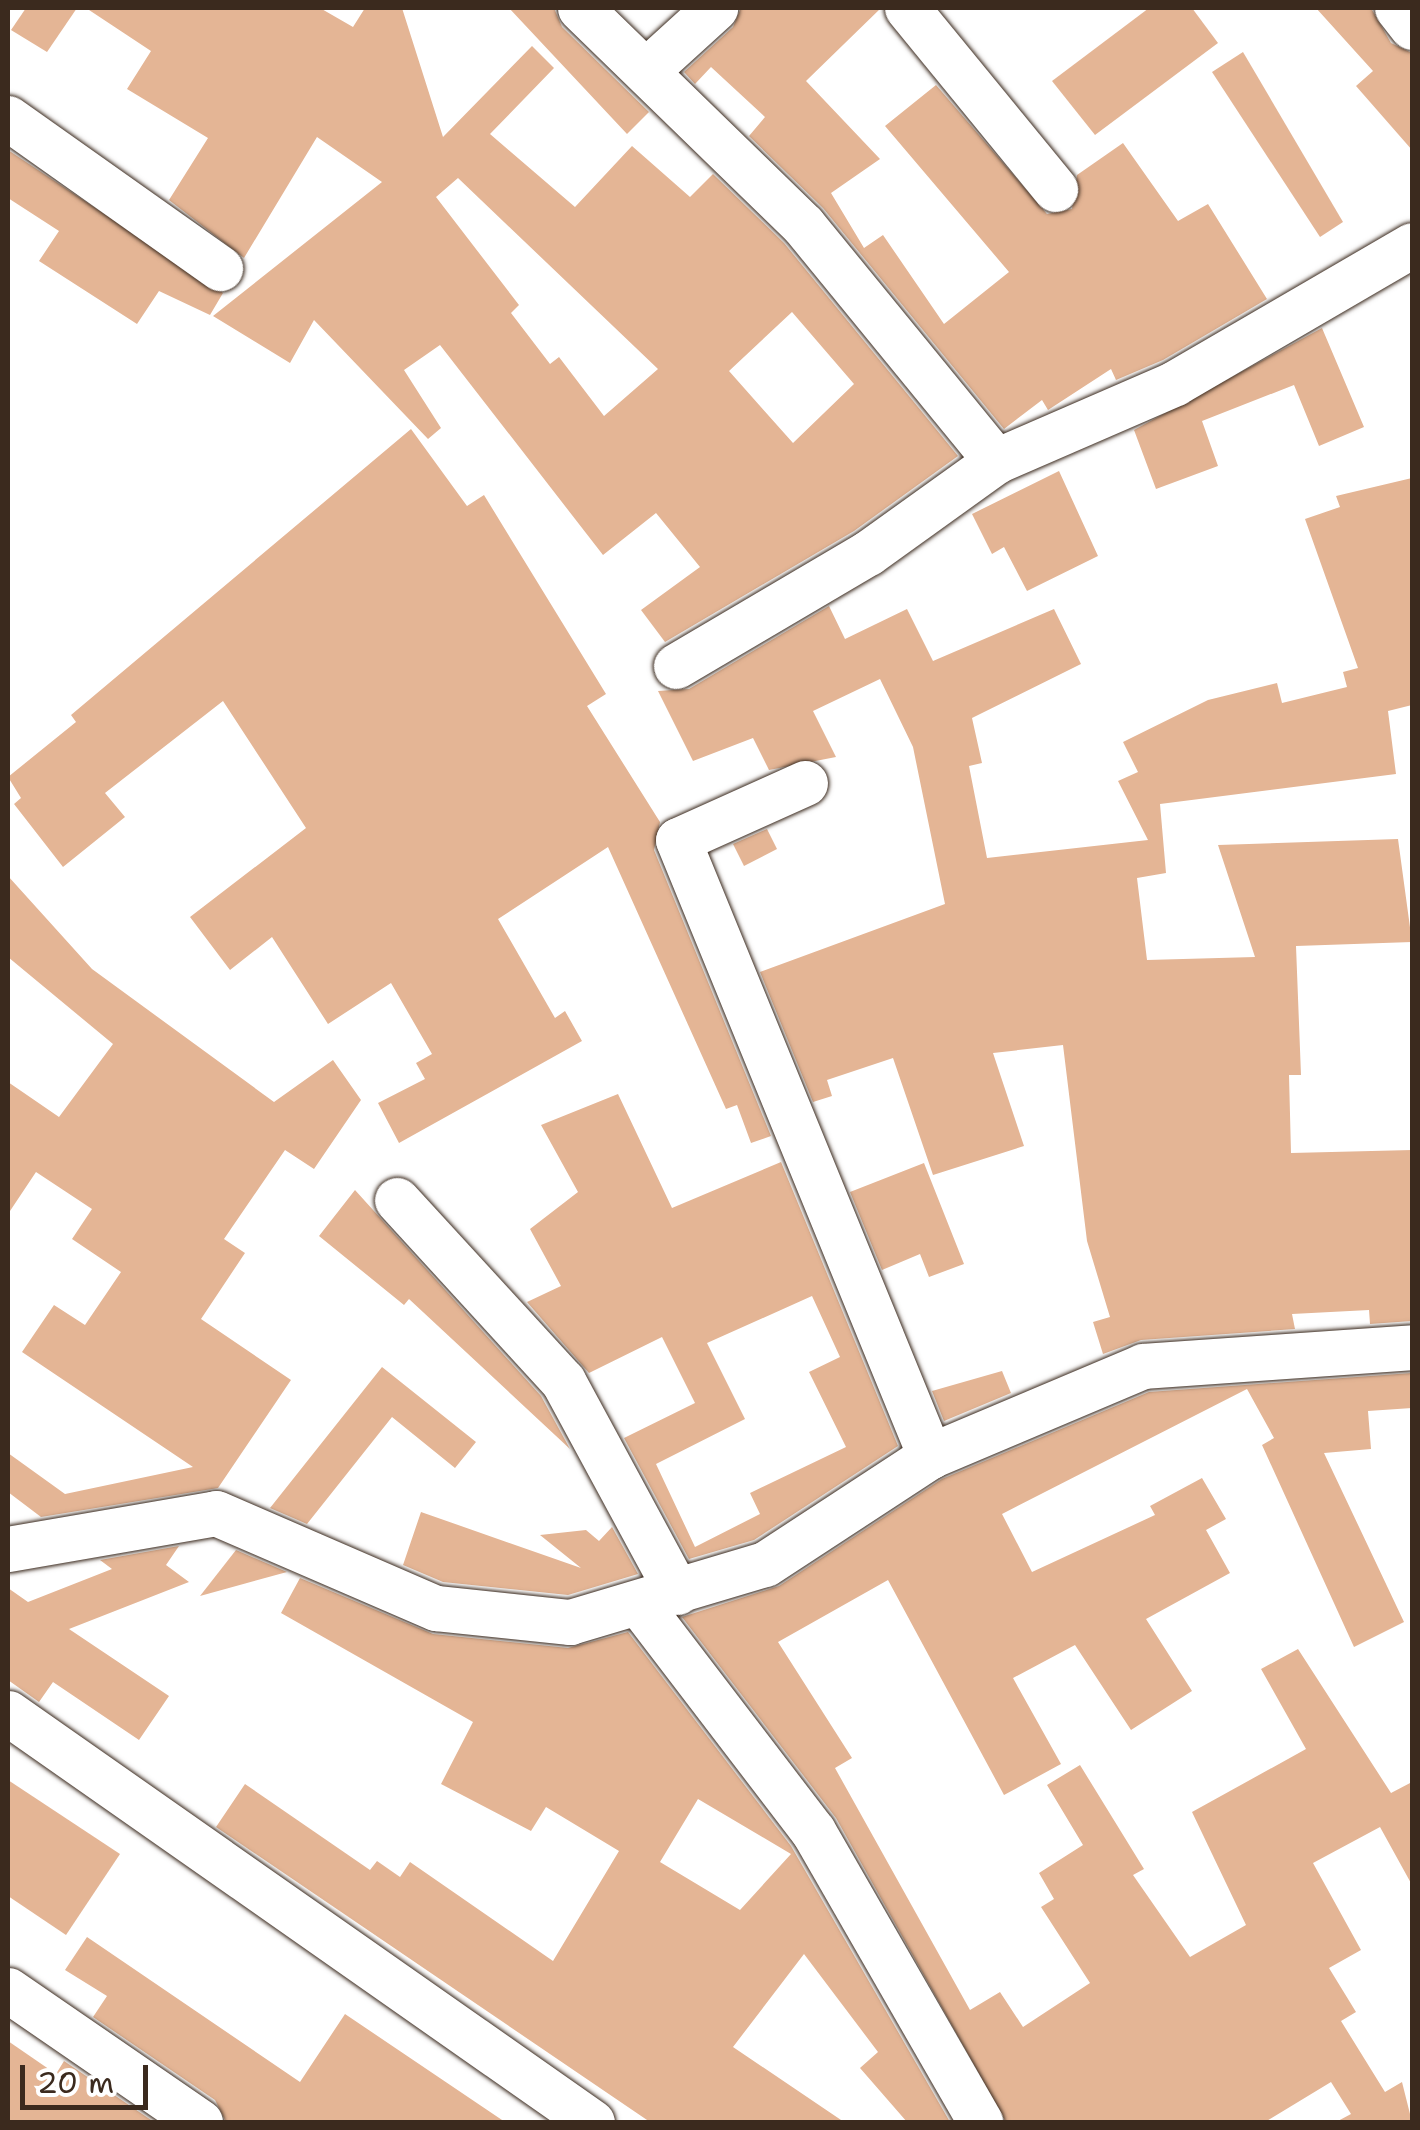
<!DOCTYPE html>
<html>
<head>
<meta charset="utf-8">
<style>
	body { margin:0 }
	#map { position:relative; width:1420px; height:2130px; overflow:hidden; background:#fff; font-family:"Shantell Sans",sans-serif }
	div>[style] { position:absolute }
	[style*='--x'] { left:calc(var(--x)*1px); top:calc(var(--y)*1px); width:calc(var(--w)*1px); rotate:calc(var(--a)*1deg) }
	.building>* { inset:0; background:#e4b595 }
	.roads { filter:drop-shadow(0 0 2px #3b2a1e) drop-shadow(0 0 2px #3b2a1e) }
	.street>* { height:45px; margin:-22.5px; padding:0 22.5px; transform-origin:22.5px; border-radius:22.5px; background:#fff }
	span { translate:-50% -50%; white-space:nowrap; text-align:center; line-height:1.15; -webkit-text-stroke:8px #fff; paint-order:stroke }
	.frame { position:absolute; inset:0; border:10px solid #3b2a1e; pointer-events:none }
	.scale { position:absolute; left:20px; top:2065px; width:128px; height:45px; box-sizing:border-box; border:5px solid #3b2a1e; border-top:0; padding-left:12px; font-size:30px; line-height:35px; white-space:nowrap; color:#3b2a1e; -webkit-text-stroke:8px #fff; paint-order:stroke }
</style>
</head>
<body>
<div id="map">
	<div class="building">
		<div style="clip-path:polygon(26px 8px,77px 8px,47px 52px,11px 30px)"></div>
		<div style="clip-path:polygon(evenodd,86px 8px,320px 8px,353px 27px,365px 8px,402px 8px,443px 137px,532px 46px,554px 68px,490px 134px,575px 207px,632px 146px,690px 197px,713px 174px,784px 243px,958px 456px,854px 531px,665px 642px,641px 610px,700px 567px,656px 513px,603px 555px,440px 345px,404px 370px,441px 428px,428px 439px,314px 320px,290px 363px,213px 316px,382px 182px,317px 137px,244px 258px,169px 200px,208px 138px,127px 89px,151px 51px,86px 8px,458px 178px,658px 369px,604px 416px,559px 357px,550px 364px,511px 313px,519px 305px,436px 197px,458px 178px,86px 8px,792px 312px,854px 384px,793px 443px,729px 371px,792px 312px)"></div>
		<div style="clip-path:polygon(509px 8px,554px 8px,562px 27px,649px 112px,627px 134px)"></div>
		<div style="clip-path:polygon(741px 8px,881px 8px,806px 81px,880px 159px,831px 193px,864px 248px,883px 235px,944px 324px,1009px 272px,885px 126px,936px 85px,1047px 214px,1072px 209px,1077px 175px,1123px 143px,1178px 221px,1208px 204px,1267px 299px,1163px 360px,1116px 380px,1111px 369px,1048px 410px,1042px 400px,1004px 429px,823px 208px,749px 136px,765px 117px,711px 67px,695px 84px,684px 72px,733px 27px)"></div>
		<div style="clip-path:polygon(1149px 8px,1192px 8px,1218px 43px,1095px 135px,1052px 81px)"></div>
		<div style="clip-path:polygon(1316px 8px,1371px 8px,1391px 43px,1412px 53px,1412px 150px,1356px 86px,1373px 71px)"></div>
		<div style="clip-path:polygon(1243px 52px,1343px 222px,1320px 237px,1212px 72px)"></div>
		<div style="clip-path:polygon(8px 150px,223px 293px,210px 315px,159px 291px,137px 324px,39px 261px,59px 231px,8px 198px)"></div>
		<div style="clip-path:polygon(1322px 328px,1364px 427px,1319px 446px,1294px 385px,1202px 421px,1218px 466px,1156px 489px,1134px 430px)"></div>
		<div style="clip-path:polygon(411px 429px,467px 506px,484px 495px,606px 694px,587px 706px,660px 822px,654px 850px,771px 1136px,751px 1143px,737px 1105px,726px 1109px,608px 847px,498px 919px,555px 1018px,565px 1011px,582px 1041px,399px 1143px,378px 1103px,425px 1079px,416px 1063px,432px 1054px,391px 983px,328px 1024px,272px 937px,230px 970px,190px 917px,306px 828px,223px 701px,105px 793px,125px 817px,63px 867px,14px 804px,21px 798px,8px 777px,76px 722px,71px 715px)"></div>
		<div style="clip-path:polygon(1059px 471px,1098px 556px,1027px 591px,1004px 547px,992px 554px,972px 514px)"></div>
		<div style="clip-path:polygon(1412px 478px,1412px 705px,1388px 711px,1396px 774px,1160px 804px,1166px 873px,1137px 878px,1147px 960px,1255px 957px,1218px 845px,1398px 839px,1412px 942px,1296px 946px,1301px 1075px,1289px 1075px,1291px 1153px,1412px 1150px,1412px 1321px,1370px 1324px,1369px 1310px,1292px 1314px,1295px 1329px,1141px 1340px,1103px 1354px,1093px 1322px,1110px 1317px,1087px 1241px,1063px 1045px,993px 1053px,1024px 1146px,933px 1175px,893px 1058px,827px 1080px,832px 1096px,813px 1102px,760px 972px,945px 904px,913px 747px,880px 679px,813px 711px,836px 757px,769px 770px,753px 738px,693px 761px,658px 691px,689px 689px,829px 606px,845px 639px,907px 609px,933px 661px,1054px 609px,1081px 664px,972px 718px,982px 763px,969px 766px,987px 858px,1148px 840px,1118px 781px,1138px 772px,1123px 742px,1208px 700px,1277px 683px,1282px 703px,1347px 687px,1343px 672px,1358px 668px,1305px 519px,1340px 507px,1336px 496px)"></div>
		<div style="clip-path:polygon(767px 829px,777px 849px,744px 866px,733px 844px)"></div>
		<div style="clip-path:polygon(8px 876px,92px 969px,274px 1102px,333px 1060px,361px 1100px,314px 1169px,285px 1150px,224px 1239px,245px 1253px,201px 1319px,291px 1380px,218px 1488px,41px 1517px,8px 1492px,8px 1453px,65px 1494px,193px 1467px,22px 1352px,54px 1305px,85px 1325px,121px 1272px,72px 1239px,92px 1209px,36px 1172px,8px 1214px,8px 1082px,59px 1117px,113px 1044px,8px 957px)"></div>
		<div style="clip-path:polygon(evenodd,618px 1094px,672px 1208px,781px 1162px,898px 1446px,754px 1540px,689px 1559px,624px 1438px,695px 1403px,662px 1337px,589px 1373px,527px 1302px,561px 1286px,530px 1229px,578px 1192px,541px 1125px,618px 1094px,812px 1296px,840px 1357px,809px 1372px,846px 1447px,750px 1493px,760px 1514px,695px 1547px,656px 1464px,745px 1419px,707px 1343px,812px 1296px)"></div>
		<div style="clip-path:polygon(924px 1163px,964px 1264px,929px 1277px,920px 1254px,882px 1270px,850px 1192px)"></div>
		<div style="clip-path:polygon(355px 1190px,541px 1396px,570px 1449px,409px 1299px,404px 1305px,319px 1236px)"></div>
		<div style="clip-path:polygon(382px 1367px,476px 1442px,455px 1468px,392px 1417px,307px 1524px,270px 1508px)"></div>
		<div style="clip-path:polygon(1002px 1371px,1011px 1393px,944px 1421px,932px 1391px)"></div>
		<div style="clip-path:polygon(1412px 1373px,1412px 1408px,1368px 1411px,1371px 1449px,1324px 1453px,1404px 1622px,1354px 1647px,1262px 1445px,1274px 1438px,1247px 1389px,1002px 1514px,1032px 1572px,1155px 1515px,1150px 1506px,1202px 1478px,1226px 1519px,1206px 1530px,1230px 1573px,1146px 1619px,1192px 1691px,1131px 1730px,1075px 1645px,1013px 1678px,1061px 1764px,1004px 1795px,888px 1580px,778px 1642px,852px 1758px,835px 1768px,970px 2010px,1000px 1992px,1023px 2027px,1090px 1983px,1041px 1907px,1054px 1899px,1039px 1873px,1083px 1845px,1047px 1785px,1080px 1765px,1144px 1869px,1133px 1875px,1190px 1957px,1246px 1925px,1192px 1812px,1306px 1749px,1261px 1669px,1298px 1649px,1391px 1793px,1412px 1782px,1412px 1885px,1380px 1827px,1313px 1863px,1361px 1950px,1329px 1968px,1356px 2012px,1341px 2021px,1385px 2092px,1402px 2082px,1412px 2122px,1336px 2122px,1351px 2114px,1331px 2082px,1265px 2122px,1006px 2122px,836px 1818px,682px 1617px,779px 1586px,942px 1479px,1149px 1392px)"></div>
		<div style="clip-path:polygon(421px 1512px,581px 1568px,540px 1535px,586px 1530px,599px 1541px,612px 1527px,638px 1574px,568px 1595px,443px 1582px,403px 1565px)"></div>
		<div style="clip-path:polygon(179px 1546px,166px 1565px,189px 1582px,69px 1629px,169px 1696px,139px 1740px,53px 1682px,39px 1702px,8px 1680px,8px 1588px,28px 1602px,112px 1569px,100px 1560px)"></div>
		<div style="clip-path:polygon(236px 1550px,287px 1572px,200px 1596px)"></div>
		<div style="clip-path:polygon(evenodd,300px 1578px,433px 1634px,568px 1648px,628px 1632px,791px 1846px,950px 2122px,907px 2122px,860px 2068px,878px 2052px,804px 1954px,733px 2047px,844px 2122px,650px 2122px,216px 1827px,245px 1784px,370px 1870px,377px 1861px,400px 1877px,410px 1862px,553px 1961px,619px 1851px,546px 1807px,531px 1831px,441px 1784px,473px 1722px,281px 1613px,300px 1578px,698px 1799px,791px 1854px,740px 1910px,660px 1862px,698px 1799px)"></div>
		<div style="clip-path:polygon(8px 1780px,120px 1854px,66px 1935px,8px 1896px)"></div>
		<div style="clip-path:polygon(87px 1937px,300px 2082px,345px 2014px,505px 2122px,226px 2122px,215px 2100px,93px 2017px,107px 1996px,65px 1970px)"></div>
		<div style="clip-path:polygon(8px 2041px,56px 2074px,64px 2061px,154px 2122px,8px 2122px)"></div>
	</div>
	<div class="roads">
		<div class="street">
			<div style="--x:580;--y:8;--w:311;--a:44.2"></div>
			<div style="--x:803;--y:225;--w:305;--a:50.7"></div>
			<div style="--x:907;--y:8;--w:234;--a:50.7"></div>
			<div style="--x:1397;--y:8;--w:24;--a:52"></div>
			<div style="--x:648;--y:69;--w:91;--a:-42.3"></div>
			<div style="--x:8;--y:118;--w:260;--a:35.3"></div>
			<div style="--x:676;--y:666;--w:223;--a:-30.5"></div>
			<div style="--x:868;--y:553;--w:158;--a:-35.7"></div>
			<div style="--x:996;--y:461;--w:195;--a:-23.5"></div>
			<div style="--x:1175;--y:383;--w:274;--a:-30.2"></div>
			<div style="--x:805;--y:783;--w:139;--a:155.8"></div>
			<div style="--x:678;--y:840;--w:666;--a:67.75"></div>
			<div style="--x:397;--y:1200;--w:246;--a:47.5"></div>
			<div style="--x:563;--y:1381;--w:240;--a:61.6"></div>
			<div style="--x:8;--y:1549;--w:211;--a:-9.8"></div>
			<div style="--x:216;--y:1513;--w:240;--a:23.4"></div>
			<div style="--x:436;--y:1608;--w:135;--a:6"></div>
			<div style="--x:570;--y:1622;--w:203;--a:-16.6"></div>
			<div style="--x:765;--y:1564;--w:197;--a:-33.2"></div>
			<div style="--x:930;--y:1456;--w:231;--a:-22.9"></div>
			<div style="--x:1143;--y:1366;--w:270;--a:-4"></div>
			<div style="--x:640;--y:1605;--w:285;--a:52.6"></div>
			<div style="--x:813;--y:1831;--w:336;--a:60.1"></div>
			<div style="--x:8;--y:1713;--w:713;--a:35.01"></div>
			<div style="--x:8;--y:1990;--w:233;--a:34.5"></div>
		</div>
	</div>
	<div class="frame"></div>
	<div class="scale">20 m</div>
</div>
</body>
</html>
